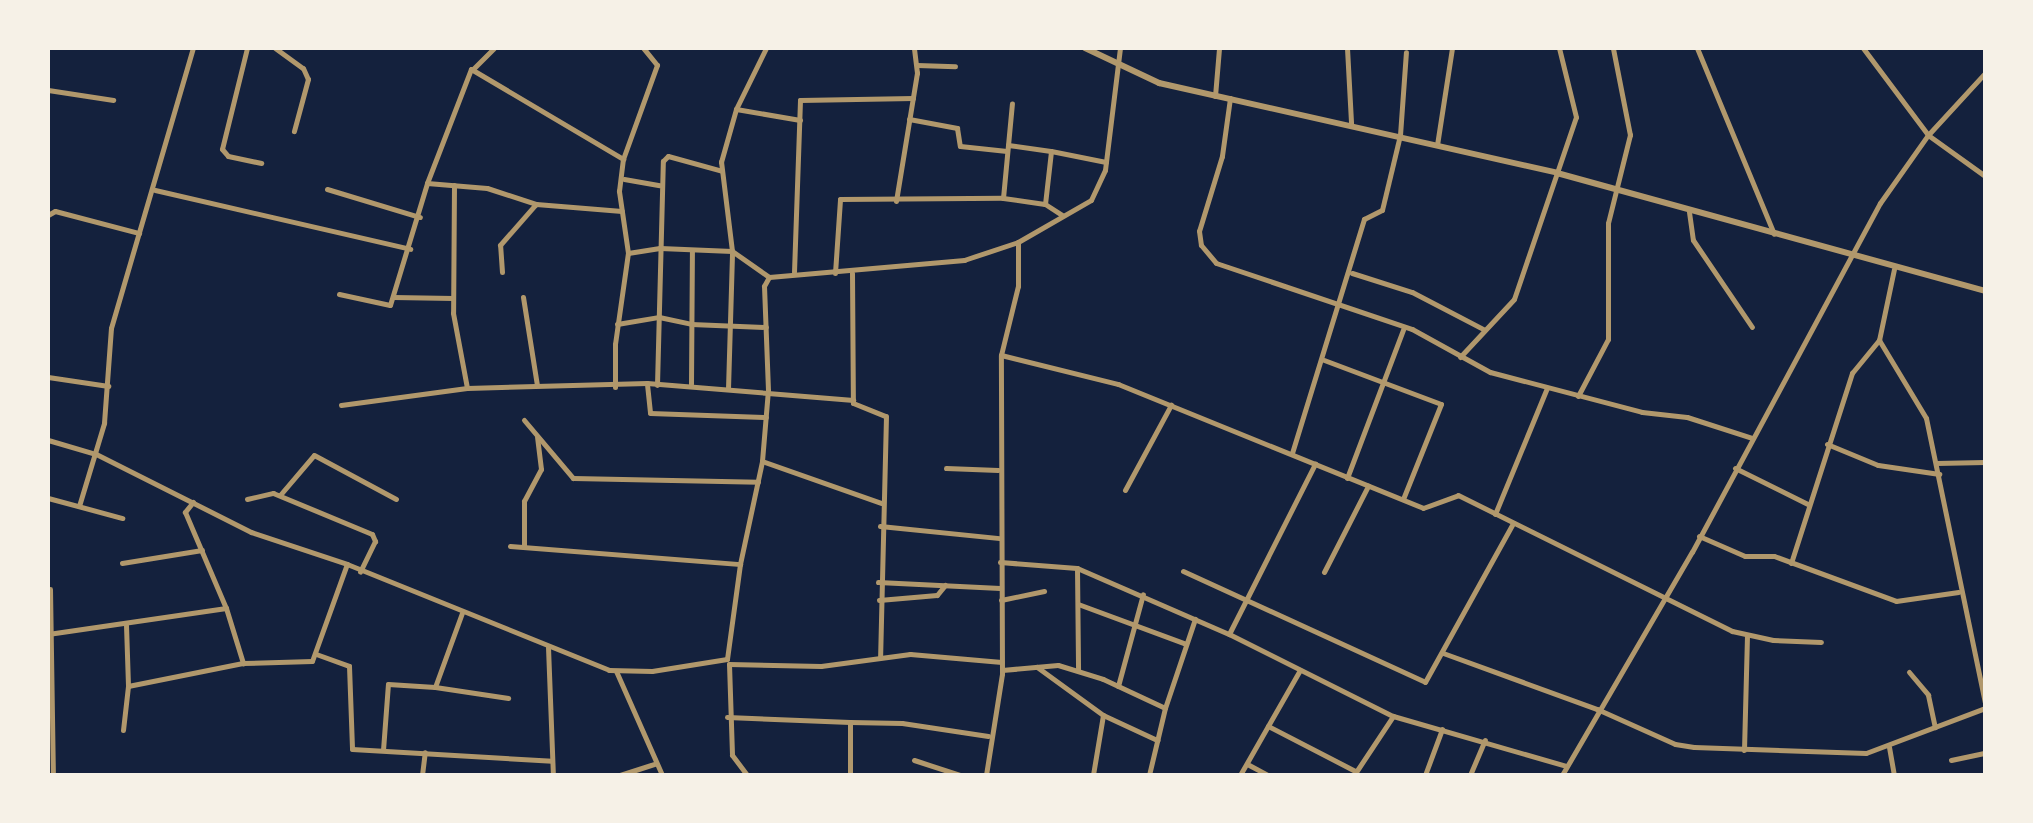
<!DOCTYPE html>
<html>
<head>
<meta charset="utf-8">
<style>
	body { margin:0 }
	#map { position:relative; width:2033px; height:823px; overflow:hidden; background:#14213d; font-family:"Fira Sans Condensed",sans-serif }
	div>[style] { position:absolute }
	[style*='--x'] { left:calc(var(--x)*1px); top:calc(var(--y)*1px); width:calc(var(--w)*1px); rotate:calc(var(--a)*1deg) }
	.minor>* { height:5px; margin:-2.5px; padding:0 2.5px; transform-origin:2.5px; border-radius:2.5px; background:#b1986c }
	.tertiary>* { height:6px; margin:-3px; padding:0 3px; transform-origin:3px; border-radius:3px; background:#b1986c }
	span { translate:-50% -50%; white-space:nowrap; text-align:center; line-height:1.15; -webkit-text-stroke:8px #f6f1e7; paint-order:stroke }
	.frame { position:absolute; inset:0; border:50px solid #f6f1e7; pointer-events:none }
</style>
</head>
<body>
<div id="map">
	<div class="minor">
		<div style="--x:247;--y:48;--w:104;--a:103.9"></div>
		<div style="--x:222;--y:149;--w:9;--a:49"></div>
		<div style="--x:228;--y:156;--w:34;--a:12"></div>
		<div style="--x:275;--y:48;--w:34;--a:36"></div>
		<div style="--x:303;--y:68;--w:12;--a:66"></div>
		<div style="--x:308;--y:79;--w:54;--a:105.1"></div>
		<div style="--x:1347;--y:48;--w:75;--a:86.9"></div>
		<div style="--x:1697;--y:48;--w:201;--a:67.5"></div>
		<div style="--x:1863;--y:48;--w:109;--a:53.2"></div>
		<div style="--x:1928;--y:135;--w:70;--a:35.7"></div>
		<div style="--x:917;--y:65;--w:38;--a:2"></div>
		<div style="--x:474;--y:68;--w:28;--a:-45"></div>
		<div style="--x:48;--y:90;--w:66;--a:8.7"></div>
		<div style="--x:1215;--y:96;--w:48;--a:-85.2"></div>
		<div style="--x:1230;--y:98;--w:59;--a:97.9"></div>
		<div style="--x:1222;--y:156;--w:78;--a:107"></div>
		<div style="--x:1199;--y:231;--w:14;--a:82"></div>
		<div style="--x:1201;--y:245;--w:23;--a:50"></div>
		<div style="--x:1216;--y:263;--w:207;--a:18.6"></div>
		<div style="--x:1412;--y:329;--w:89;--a:28.9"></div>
		<div style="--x:1490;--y:372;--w:157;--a:14.7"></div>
		<div style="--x:1642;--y:412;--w:45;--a:6.3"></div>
		<div style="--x:1687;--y:417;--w:68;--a:17.9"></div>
		<div style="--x:736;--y:109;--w:65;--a:9.8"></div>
		<div style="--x:909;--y:119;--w:49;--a:10.6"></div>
		<div style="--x:957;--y:128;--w:18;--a:81"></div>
		<div style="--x:960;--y:146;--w:47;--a:6.1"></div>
		<div style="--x:1008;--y:145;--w:43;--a:7.9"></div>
		<div style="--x:1437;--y:145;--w:98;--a:-81.2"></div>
		<div style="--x:624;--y:179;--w:36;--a:10"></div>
		<div style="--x:427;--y:183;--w:60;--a:4.8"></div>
		<div style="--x:487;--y:188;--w:52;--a:18.1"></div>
		<div style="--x:536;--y:204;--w:86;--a:4.7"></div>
		<div style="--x:454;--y:185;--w:128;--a:90.4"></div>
		<div style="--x:453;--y:313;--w:76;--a:79.4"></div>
		<div style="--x:327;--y:189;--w:97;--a:16.8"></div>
		<div style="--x:155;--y:190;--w:262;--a:13"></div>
		<div style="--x:1003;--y:198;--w:95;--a:-84.6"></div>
		<div style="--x:896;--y:201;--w:130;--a:-80.7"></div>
		<div style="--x:917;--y:73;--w:25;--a:-97"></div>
		<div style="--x:1045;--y:204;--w:53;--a:-83.5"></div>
		<div style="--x:1051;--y:151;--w:56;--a:11.3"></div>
		<div style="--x:1689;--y:212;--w:28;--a:82"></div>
		<div style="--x:1693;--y:240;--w:105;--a:55.9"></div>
		<div style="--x:48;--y:215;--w:8;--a:-30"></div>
		<div style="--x:55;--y:211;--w:87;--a:14.7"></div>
		<div style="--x:628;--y:253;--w:32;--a:-9"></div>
		<div style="--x:660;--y:248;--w:72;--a:2.4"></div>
		<div style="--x:732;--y:251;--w:45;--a:35.1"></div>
		<div style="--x:1894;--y:269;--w:73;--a:101.9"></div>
		<div style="--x:1879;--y:340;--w:91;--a:58.9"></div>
		<div style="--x:1926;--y:418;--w:290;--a:78.3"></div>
		<div style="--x:502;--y:272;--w:27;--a:-94"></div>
		<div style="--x:500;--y:245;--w:53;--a:-48.8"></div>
		<div style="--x:794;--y:272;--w:172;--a:-88"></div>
		<div style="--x:800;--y:100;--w:113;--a:-1"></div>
		<div style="--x:835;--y:273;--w:74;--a:-86.1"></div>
		<div style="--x:840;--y:199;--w:163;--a:-0.4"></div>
		<div style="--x:1003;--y:198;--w:42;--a:8.1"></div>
		<div style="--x:1045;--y:204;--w:20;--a:33"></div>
		<div style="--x:852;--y:273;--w:130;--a:89.6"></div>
		<div style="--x:853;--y:403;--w:35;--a:22"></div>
		<div style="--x:886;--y:416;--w:241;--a:91.4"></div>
		<div style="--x:1352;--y:273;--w:63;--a:17.6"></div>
		<div style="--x:1412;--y:292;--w:82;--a:27.5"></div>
		<div style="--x:339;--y:294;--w:52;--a:12.2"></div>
		<div style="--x:390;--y:305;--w:127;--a:-73.1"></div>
		<div style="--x:427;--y:183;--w:122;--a:-68.9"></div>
		<div style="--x:471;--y:69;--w:177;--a:30.6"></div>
		<div style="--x:393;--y:297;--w:60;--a:1"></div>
		<div style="--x:523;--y:297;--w:89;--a:81"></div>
		<div style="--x:617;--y:324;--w:43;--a:-9.5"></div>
		<div style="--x:659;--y:317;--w:33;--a:12"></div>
		<div style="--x:691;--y:324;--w:75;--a:2.3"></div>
		<div style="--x:1001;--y:355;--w:121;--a:13.9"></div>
		<div style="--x:1118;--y:384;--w:329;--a:22.1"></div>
		<div style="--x:1423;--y:508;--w:37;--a:-20"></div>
		<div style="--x:1458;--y:495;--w:306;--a:26.4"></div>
		<div style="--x:1732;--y:631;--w:42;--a:12.4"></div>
		<div style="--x:1773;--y:640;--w:48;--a:2.4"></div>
		<div style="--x:1460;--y:357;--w:79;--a:-47"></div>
		<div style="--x:1514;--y:299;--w:192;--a:-71.2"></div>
		<div style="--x:1576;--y:117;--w:71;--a:-103.8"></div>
		<div style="--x:1324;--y:360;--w:125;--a:20.6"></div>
		<div style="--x:1441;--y:404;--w:102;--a:111.8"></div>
		<div style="--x:48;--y:377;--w:61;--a:8.5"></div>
		<div style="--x:647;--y:384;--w:29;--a:84"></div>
		<div style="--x:650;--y:413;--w:116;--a:2"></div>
		<div style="--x:691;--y:384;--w:133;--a:-89.6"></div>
		<div style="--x:657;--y:385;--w:224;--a:-88.5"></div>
		<div style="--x:663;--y:161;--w:7;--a:-45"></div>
		<div style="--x:668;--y:156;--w:56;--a:15.5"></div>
		<div style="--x:615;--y:387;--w:43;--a:-90"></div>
		<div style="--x:615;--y:344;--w:92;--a:-81.9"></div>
		<div style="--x:628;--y:253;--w:63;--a:-98.3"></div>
		<div style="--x:619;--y:191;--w:32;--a:-83"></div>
		<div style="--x:623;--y:159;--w:100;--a:-70.1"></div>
		<div style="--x:657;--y:65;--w:22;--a:-129"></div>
		<div style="--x:728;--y:389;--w:138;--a:-88.3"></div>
		<div style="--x:732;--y:251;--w:90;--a:-97"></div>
		<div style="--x:721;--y:162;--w:55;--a:-74.2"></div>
		<div style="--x:736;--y:109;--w:68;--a:-63.8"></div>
		<div style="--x:1578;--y:396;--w:64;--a:-62.2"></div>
		<div style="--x:1608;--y:339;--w:116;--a:-90"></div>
		<div style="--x:1608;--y:223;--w:91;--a:-76"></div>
		<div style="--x:1630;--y:135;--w:89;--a:-101.1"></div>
		<div style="--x:341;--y:405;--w:127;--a:-7.7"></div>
		<div style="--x:467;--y:388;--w:180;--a:-1.6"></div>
		<div style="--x:647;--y:383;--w:207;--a:4.7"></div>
		<div style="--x:524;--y:420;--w:76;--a:49.8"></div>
		<div style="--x:573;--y:478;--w:185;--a:1.2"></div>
		<div style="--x:48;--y:440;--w:50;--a:16.3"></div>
		<div style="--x:96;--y:454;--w:174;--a:26.7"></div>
		<div style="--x:251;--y:532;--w:101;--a:18.4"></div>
		<div style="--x:347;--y:564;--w:283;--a:22"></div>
		<div style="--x:609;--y:670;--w:43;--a:1.3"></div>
		<div style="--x:652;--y:671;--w:76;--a:-9.1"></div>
		<div style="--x:727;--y:659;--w:96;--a:-82.2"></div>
		<div style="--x:740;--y:564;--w:105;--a:-77.9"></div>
		<div style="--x:762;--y:461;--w:71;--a:-85.2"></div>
		<div style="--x:768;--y:390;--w:104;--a:-92.2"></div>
		<div style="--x:764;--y:286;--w:10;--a:-61"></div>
		<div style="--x:769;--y:277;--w:196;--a:-5"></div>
		<div style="--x:964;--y:260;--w:57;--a:-18.4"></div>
		<div style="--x:1018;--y:242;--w:84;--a:-29.9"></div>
		<div style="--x:1091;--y:200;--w:33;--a:-65"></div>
		<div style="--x:1105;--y:170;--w:123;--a:-83"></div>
		<div style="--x:1827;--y:444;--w:55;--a:22.4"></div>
		<div style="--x:1878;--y:465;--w:62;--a:8.4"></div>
		<div style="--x:1292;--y:453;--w:245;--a:-72.9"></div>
		<div style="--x:1364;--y:219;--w:20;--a:-27"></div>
		<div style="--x:1382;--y:210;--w:77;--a:-76.5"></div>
		<div style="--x:1400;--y:135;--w:83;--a:-85.9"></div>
		<div style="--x:762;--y:461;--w:126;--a:19.4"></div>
		<div style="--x:1936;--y:463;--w:49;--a:-1.2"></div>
		<div style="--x:946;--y:468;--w:52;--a:2.2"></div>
		<div style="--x:1735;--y:468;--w:81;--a:26.3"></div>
		<div style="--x:1347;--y:478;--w:161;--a:-69.3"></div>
		<div style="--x:1125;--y:490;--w:97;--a:-61.6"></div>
		<div style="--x:280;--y:495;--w:52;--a:-49.6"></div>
		<div style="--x:314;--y:455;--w:93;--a:28.2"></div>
		<div style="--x:48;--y:498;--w:77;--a:15.1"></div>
		<div style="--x:247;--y:499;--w:27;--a:-13"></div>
		<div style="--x:273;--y:493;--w:107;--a:22.5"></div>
		<div style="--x:372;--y:534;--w:8;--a:67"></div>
		<div style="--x:375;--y:541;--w:34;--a:116"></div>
		<div style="--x:193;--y:502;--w:13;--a:129"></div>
		<div style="--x:185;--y:512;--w:104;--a:66.9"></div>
		<div style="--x:226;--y:608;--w:58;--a:72.8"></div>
		<div style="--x:243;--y:663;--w:69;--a:-1.7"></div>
		<div style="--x:312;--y:661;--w:103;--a:-70.2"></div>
		<div style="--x:79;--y:506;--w:87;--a:-73.2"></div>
		<div style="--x:104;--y:423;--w:95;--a:-85.8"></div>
		<div style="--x:111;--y:328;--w:292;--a:-73.7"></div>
		<div style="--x:1495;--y:514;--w:136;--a:-67.6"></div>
		<div style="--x:880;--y:526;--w:120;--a:5.8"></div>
		<div style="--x:1699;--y:536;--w:50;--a:23.5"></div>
		<div style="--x:1745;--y:556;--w:29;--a:0"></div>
		<div style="--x:1774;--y:556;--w:130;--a:20.2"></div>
		<div style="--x:1896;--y:601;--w:63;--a:-8.3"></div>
		<div style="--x:510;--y:546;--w:231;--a:4.5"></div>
		<div style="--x:524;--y:547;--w:46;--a:-90"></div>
		<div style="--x:524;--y:501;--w:36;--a:-62"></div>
		<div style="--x:541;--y:469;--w:32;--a:-97"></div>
		<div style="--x:1000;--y:562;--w:77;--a:4.5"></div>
		<div style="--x:1077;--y:568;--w:166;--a:23.5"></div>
		<div style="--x:1229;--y:634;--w:183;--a:26.6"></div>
		<div style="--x:1393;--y:716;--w:180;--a:16.1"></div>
		<div style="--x:122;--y:563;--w:81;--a:-9.2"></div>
		<div style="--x:1791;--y:563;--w:200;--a:-72.2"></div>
		<div style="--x:1852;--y:373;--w:43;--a:-50.7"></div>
		<div style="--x:1077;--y:568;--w:102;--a:89.4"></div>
		<div style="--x:1183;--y:571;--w:266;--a:24.6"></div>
		<div style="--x:1425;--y:682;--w:182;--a:-61"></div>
		<div style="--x:1324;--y:572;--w:97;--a:-62.9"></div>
		<div style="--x:878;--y:582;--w:122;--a:2.8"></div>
		<div style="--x:50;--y:589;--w:186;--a:89.1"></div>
		<div style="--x:879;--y:600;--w:58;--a:-4.9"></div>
		<div style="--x:937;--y:595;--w:13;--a:-51"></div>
		<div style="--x:1001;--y:600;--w:44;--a:-11.8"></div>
		<div style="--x:1078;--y:604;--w:115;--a:20.3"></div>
		<div style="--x:126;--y:625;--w:61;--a:88.1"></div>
		<div style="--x:128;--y:686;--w:117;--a:-11.3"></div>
		<div style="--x:48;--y:634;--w:180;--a:-8.3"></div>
		<div style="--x:1229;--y:634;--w:191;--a:-63.2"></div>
		<div style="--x:548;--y:647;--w:128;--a:87.8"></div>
		<div style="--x:1443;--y:653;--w:164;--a:20"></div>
		<div style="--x:1597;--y:709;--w:85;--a:24.2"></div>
		<div style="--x:1675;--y:744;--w:19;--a:9"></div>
		<div style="--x:1694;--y:747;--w:172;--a:2"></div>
		<div style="--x:1866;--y:753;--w:127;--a:-20.7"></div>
		<div style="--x:316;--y:654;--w:35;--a:20"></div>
		<div style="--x:349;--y:666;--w:83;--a:87.9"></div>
		<div style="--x:352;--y:749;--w:200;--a:3.4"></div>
		<div style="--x:729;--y:664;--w:92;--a:1.2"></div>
		<div style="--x:821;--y:666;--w:90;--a:-7.7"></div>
		<div style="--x:910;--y:654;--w:92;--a:5"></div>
		<div style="--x:729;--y:664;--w:91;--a:88.1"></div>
		<div style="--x:732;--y:755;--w:25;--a:53"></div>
		<div style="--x:1037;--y:667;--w:82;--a:36"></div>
		<div style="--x:1103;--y:715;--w:61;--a:99.5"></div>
		<div style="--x:1002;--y:670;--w:56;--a:-5.1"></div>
		<div style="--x:1058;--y:665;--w:47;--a:17.3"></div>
		<div style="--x:1103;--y:679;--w:68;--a:25.1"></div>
		<div style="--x:616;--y:671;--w:114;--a:66.1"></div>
		<div style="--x:1909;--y:672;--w:30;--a:50"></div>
		<div style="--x:1928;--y:695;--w:33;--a:78"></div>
		<div style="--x:1118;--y:686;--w:95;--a:-74.8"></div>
		<div style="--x:435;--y:687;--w:74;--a:8.6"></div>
		<div style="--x:1103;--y:715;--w:60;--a:24.8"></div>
		<div style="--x:727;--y:717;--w:123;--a:2.3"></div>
		<div style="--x:850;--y:722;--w:53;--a:90"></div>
		<div style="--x:850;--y:722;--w:52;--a:1.1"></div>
		<div style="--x:902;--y:723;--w:87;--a:8.6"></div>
		<div style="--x:1268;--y:726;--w:98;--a:27.3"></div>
		<div style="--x:123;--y:730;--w:44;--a:-83.5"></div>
		<div style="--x:1889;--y:747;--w:28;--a:80"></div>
		<div style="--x:383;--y:750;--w:66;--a:-85.7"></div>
		<div style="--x:388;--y:684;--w:47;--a:3.7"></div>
		<div style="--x:435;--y:687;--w:79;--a:-70"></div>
		<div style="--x:1744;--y:750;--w:115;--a:-88.5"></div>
		<div style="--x:914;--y:760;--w:48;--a:18.1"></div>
		<div style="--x:1951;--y:760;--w:35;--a:-12"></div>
		<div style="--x:1249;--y:765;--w:21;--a:28"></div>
		<div style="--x:422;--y:775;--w:23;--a:-83"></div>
		<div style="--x:620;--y:775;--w:38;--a:-18"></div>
		<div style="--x:986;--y:775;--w:102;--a:-81"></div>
		<div style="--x:1002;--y:674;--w:319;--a:-90.2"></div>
		<div style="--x:1001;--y:355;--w:71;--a:-76.2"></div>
		<div style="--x:1018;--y:286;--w:44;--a:-90"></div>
		<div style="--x:1149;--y:775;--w:69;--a:-76.6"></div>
		<div style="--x:1165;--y:708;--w:94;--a:-71.4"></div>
		<div style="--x:1240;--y:775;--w:121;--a:-60.3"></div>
		<div style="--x:1354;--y:775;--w:71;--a:-56.5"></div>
		<div style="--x:1425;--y:775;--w:49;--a:-69.7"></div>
		<div style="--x:1470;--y:775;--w:38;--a:-67"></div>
		<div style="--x:1562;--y:775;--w:258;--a:-59.8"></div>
		<div style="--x:1692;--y:552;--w:396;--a:-61.7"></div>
		<div style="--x:1880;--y:203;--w:83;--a:-54.8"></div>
		<div style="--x:1928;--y:135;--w:84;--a:-47.4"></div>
	</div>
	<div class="tertiary">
		<div style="--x:1085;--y:48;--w:82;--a:25.3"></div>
		<div style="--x:1159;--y:83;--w:408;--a:12.7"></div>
		<div style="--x:1557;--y:173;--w:444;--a:15.4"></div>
	</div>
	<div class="frame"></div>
</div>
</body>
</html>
